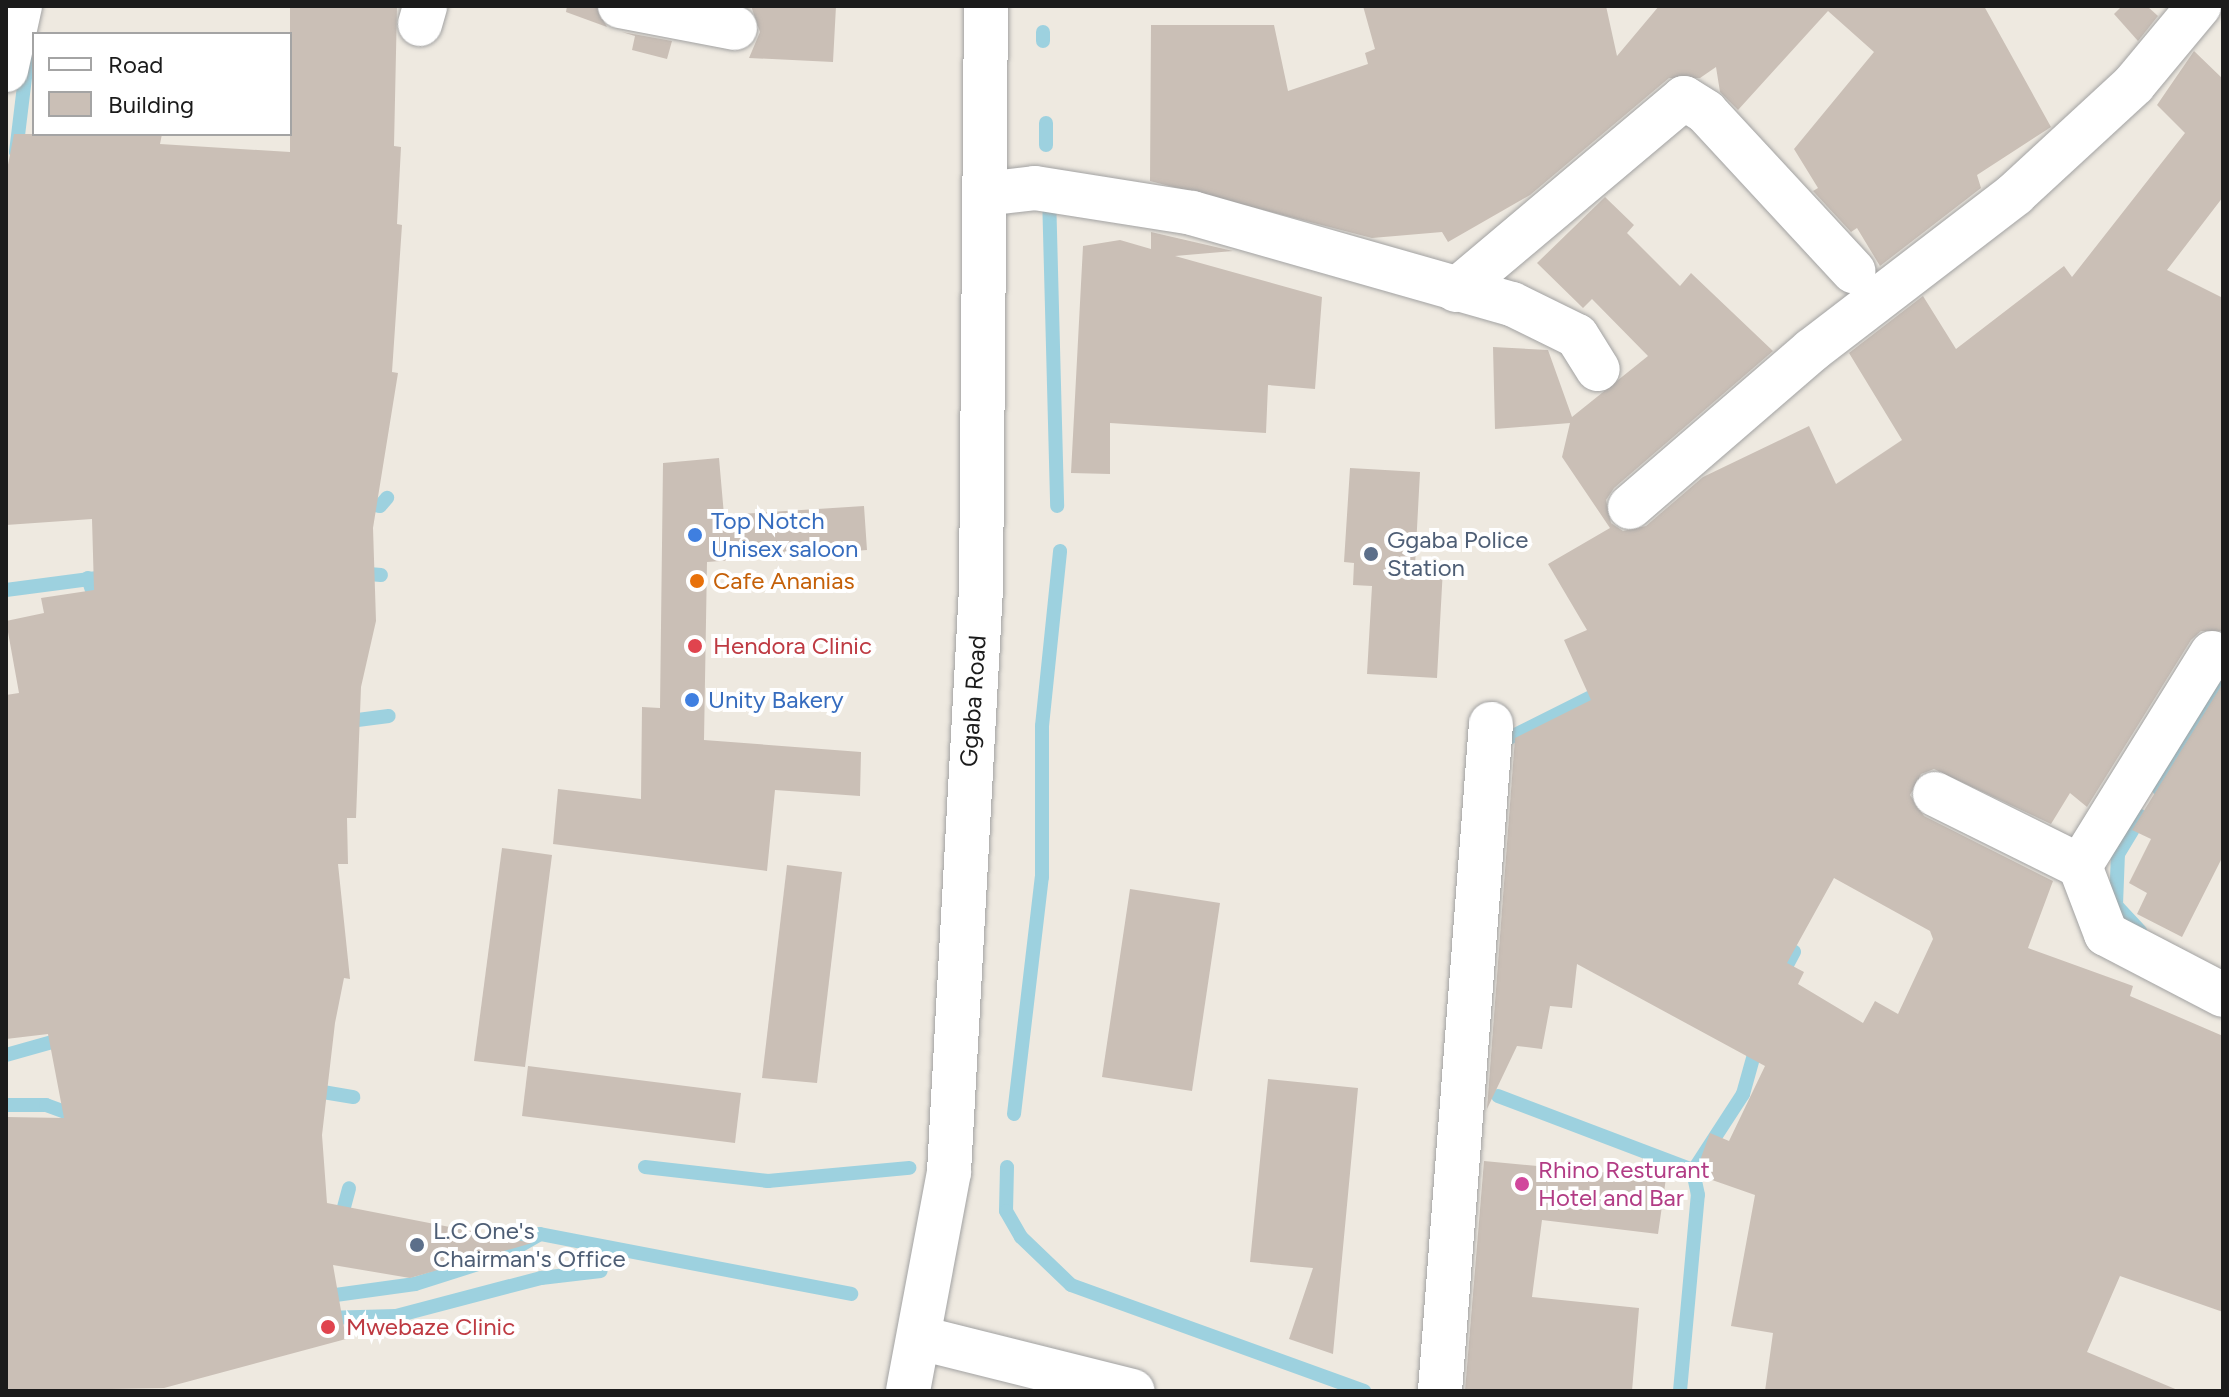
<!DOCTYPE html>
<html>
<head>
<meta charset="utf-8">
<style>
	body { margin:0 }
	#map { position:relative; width:2229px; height:1397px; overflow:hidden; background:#eee9e0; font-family:Figtree,sans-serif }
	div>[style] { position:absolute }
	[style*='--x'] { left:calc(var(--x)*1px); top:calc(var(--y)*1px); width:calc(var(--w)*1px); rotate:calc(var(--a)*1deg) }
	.stream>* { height:14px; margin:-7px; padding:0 7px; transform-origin:7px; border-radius:7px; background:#9dd1df }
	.building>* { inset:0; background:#cabfb6 }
	.roads { filter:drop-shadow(0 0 2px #a2a2a2) drop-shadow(0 0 2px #a2a2a2) }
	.minor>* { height:44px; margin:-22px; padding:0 22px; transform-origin:22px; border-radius:22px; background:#fff }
	.dots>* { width:22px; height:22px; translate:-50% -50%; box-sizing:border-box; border:4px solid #fff; border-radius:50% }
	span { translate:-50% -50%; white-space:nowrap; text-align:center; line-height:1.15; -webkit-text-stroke:8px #fff; paint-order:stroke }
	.shop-label { font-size:24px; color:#366cbe }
	.left { translate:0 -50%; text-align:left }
	.service-label { font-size:24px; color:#4e5e75 }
	.food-label { font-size:24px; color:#c56008 }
	.health-label { font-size:24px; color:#be3a42 }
	.street-label { font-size:24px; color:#1b1b1b }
	.hotel-label { font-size:24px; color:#b23c85 }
	.frame { position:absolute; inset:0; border:8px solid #1b1b1b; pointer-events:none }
	.legend { position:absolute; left:32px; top:32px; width:260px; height:104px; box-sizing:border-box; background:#fff; border:2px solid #a4a4a4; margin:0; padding:10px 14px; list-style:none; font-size:24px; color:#1b1b1b }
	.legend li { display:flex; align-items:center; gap:16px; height:40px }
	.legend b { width:40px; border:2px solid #a4a4a4 }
</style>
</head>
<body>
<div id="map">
	<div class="stream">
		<div style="--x:1043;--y:41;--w:9;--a:-90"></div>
		<div style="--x:1046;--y:123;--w:22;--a:90"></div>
		<div style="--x:16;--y:152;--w:92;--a:-83.1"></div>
		<div style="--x:1049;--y:194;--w:312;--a:88.5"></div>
		<div style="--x:359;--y:503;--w:21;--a:8"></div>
		<div style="--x:380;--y:506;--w:11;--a:-49"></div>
		<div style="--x:357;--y:573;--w:24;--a:5"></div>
		<div style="--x:88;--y:578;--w:32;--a:72"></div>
		<div style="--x:6;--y:590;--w:92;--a:-7.5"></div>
		<div style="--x:342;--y:722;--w:47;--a:-7.3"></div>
		<div style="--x:1497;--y:744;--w:123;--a:-26.6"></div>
		<div style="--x:2159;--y:789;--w:120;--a:-57.6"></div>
		<div style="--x:2140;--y:931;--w:35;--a:-133"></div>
		<div style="--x:2116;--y:905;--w:51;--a:-87.8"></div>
		<div style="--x:2118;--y:854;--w:44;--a:-58.8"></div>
		<div style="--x:1779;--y:980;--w:32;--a:-62"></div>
		<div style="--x:6;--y:1055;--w:59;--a:-15.7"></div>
		<div style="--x:311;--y:1090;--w:43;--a:9.5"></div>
		<div style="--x:1498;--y:1096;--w:217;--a:20.8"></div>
		<div style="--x:6;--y:1105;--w:40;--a:0"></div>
		<div style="--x:46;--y:1105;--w:35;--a:20"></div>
		<div style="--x:1014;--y:1114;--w:239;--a:-83.3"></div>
		<div style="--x:1042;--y:877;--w:151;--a:-90"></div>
		<div style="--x:1042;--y:726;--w:176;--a:-84.1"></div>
		<div style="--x:645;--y:1167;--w:124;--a:6.5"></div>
		<div style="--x:768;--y:1181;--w:142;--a:-5.3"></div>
		<div style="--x:1007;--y:1167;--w:44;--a:91.3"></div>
		<div style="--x:1006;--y:1211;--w:30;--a:60"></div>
		<div style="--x:1021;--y:1237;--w:69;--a:43.8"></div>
		<div style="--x:1071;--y:1285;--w:312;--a:19.9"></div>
		<div style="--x:340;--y:1222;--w:35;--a:-75"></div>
		<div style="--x:321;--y:1297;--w:95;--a:-7.9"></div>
		<div style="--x:415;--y:1284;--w:89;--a:-17.6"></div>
		<div style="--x:500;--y:1257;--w:46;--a:-29.9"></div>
		<div style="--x:540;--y:1234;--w:317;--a:10.9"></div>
		<div style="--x:324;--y:1318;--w:72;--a:-1.6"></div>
		<div style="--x:396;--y:1316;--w:150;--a:-14.7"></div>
		<div style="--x:541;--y:1278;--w:60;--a:-6.7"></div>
		<div style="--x:1680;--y:1391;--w:197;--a:-84.8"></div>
		<div style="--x:1698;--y:1195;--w:25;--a:-102"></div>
		<div style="--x:1693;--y:1171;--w:92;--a:-57"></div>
		<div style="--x:1743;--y:1094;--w:52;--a:-74.4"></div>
	</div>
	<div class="building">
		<div style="clip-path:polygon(290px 6px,397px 6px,394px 146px,401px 147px,397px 224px,402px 225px,392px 372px,398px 373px,373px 528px,376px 621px,361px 687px,356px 818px,347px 818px,348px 864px,338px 864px,350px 979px,344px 978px,335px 1023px,322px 1135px,327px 1203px,532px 1243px,410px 1278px,333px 1265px,346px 1339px,164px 1388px,6px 1391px,6px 1117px,64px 1118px,48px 1034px,6px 1039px,6px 695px,19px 693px,6px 621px,44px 613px,41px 598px,94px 590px,92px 519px,6px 525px,6px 175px,14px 134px,162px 134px,160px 144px,290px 152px)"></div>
		<div style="clip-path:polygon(567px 6px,596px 6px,607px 27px,566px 12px)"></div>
		<div style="clip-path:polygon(751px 6px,836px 6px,833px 62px,749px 58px,760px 32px)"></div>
		<div style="clip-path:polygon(1363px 6px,1606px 6px,1617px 56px,1659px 6px,1984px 6px,2051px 127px,1977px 175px,1981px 188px,1880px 266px,1857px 228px,1851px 232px,1813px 191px,1818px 188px,1794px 149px,1874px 52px,1828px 11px,1738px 110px,1720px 92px,1716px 67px,1700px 78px,1669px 78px,1530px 195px,1448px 242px,1442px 232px,1372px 238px,1150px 181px,1151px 25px,1274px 25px,1288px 91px,1368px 64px,1365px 53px,1375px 49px)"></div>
		<div style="clip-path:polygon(2122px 6px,2147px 6px,2158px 16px,2138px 41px,2114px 14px)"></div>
		<div style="clip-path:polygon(622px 32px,672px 41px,667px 59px,632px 50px,635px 36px)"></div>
		<div style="clip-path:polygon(evenodd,2194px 51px,2223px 79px,2223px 197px,2167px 270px,2223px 298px,2223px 631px,2201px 631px,2191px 640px,2087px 807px,2070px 793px,2051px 824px,1934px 769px,1921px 774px,1910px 795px,1924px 816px,2053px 881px,2028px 948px,2133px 986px,2130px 996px,2223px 1036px,2223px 1312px,2120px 1276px,2087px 1352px,2180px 1391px,1765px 1391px,1773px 1333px,1731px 1326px,1755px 1195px,1695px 1174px,1710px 1133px,1729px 1141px,1765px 1066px,1577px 964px,1572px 1008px,1550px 1006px,1542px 1049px,1517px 1046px,1487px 1109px,1515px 738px,1591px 700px,1564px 640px,1587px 630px,1548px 564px,1610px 528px,1562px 457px,1570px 423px,1495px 429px,1493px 347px,1548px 350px,1572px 417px,1648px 356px,1592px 299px,1583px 308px,1537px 263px,1605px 197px,1634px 225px,1627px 233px,1680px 286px,1691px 273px,1773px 351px,1614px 488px,1606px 500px,1611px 523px,1623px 531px,1646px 526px,1703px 477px,1809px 426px,1836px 484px,1902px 440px,1849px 353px,1923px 296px,1956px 349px,2064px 266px,2072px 277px,2185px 133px,2157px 105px,2194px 51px,1834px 878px,1930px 931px,1933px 939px,1898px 1014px,1875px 1001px,1863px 1023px,1798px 984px,1804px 972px,1787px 963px,1834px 878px)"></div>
		<div style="clip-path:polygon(1151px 232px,1233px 251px,1175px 256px,1322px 297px,1315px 389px,1268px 385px,1266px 433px,1110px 423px,1110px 474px,1071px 473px,1083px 246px,1120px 240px,1151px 249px)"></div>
		<div style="clip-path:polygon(719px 458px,724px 515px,864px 506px,867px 550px,707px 562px,704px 740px,861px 752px,860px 796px,775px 790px,767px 871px,553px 844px,558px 789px,641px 799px,642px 707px,660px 708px,663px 463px)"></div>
		<div style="clip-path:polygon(1350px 468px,1420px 472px,1415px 566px,1443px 568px,1437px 678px,1367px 674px,1372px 586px,1353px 585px,1354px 563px,1344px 562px)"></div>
		<div style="clip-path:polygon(2223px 683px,2223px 856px,2182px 937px,2137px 914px,2147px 893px,2129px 883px,2151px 839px,2132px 830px)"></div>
		<div style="clip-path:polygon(502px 848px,552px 855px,525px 1067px,474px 1061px)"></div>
		<div style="clip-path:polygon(787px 865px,842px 872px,817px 1083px,762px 1078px)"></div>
		<div style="clip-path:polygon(1130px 889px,1220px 903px,1192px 1091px,1102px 1077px)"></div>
		<div style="clip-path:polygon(528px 1066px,741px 1093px,735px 1143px,522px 1116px)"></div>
		<div style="clip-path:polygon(1268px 1079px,1358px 1088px,1333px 1354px,1289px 1339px,1313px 1268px,1250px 1262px)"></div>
		<div style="clip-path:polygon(1484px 1161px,1666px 1178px,1658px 1234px,1542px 1220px,1532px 1297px,1639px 1308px,1632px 1391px,1465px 1391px)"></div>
	</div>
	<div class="roads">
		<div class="minor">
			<div style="--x:620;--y:6;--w:117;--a:10.8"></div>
			<div style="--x:420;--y:24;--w:19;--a:-74"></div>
			<div style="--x:6;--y:70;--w:66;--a:-77.7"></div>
			<div style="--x:984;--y:194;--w:51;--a:-6.7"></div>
			<div style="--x:1035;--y:188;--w:159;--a:9"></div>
			<div style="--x:1192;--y:213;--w:333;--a:15.9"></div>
			<div style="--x:1512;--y:304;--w:72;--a:26.2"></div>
			<div style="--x:1577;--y:336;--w:39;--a:58"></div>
			<div style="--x:1456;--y:290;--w:298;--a:-40.1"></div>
			<div style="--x:1684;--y:98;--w:26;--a:32"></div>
			<div style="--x:1706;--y:112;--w:217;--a:47.2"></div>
			<div style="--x:1630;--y:507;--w:240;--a:-40.8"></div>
			<div style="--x:1812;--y:350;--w:256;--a:-37.5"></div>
			<div style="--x:2015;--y:194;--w:162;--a:-42.7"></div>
			<div style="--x:2134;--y:84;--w:102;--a:-50.2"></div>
			<div style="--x:2212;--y:653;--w:251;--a:121.8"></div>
			<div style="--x:2080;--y:866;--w:73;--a:69.1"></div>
			<div style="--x:2106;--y:934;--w:132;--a:27.5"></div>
			<div style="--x:1935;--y:794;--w:162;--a:26.4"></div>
			<div style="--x:920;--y:1338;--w:219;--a:14"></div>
			<div style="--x:908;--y:1391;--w:223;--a:-79.4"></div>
			<div style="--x:949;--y:1172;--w:585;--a:-86.86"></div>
			<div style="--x:981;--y:588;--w:582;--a:-89.51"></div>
			<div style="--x:1440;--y:1391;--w:669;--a:-85.63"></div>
		</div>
	</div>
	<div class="dots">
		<div style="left:695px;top:535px;background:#3f7fe0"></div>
		<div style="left:1371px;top:554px;background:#5c6f8a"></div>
		<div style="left:697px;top:581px;background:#e8710a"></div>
		<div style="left:695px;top:646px;background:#e0444e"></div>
		<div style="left:692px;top:700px;background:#3f7fe0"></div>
		<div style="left:1522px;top:1184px;background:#d1479c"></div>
		<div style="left:417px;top:1245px;background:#5c6f8a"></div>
		<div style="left:328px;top:1327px;background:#e0444e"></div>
	</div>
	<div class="shop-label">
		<span class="left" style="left:711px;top:535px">Top Notch<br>Unisex saloon</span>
		<span class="left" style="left:708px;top:700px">Unity Bakery</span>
	</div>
	<div class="service-label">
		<span class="left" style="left:1387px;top:554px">Ggaba Police<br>Station</span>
		<span class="left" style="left:433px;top:1245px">L.C One's<br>Chairman's Office</span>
	</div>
	<div class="food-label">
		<span class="left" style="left:713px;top:581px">Cafe Ananias</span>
	</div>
	<div class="health-label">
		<span class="left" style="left:713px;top:646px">Hendora Clinic</span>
		<span class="left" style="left:346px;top:1327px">Mwebaze Clinic</span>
	</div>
	<div class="street-label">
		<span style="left:973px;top:701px;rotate:-86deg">Ggaba Road</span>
	</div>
	<div class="hotel-label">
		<span class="left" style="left:1538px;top:1184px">Rhino Resturant<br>Hotel and Bar</span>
	</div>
	<div class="frame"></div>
	<ul class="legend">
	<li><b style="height:10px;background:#fff"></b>Road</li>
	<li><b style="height:22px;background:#cabfb6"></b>Building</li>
	</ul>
</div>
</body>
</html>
